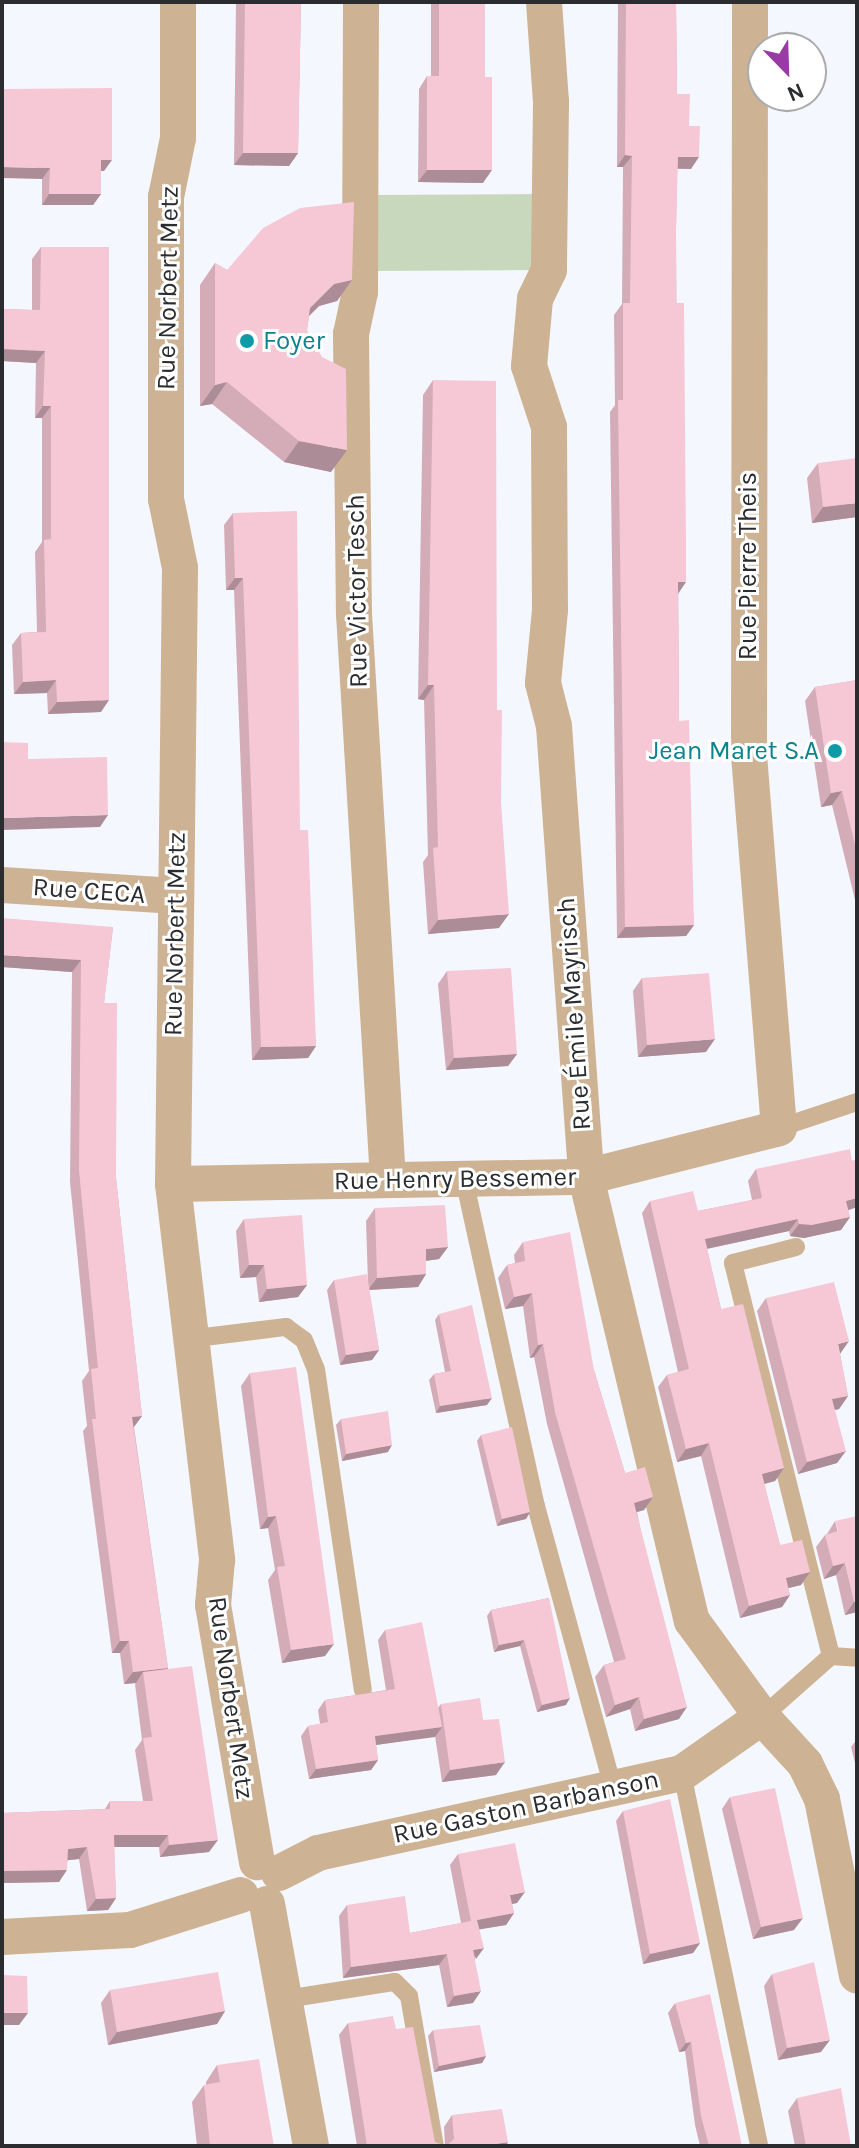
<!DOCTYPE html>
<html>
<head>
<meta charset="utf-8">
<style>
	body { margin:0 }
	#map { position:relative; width:859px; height:2148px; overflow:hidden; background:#f4f8fe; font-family:Karla,sans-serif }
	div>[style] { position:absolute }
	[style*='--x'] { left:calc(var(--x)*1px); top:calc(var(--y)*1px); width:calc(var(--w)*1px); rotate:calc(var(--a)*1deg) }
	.green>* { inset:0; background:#c7d8bd }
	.service>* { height:18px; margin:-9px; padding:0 9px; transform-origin:9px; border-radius:9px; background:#cdb294 }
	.minor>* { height:36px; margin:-18px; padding:0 18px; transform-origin:18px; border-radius:18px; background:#cdb294 }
	.wall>* { inset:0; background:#d4acb8 }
	.shaded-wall>* { inset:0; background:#ac8c96 }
	.building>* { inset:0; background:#f6c8d6 }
	.dots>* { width:22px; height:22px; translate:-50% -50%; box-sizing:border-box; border:4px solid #fff; border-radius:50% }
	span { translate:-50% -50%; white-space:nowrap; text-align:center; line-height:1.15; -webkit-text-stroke:6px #fff; paint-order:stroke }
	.street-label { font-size:26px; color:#2a2c2f }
	.culture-label { font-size:26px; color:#0d838f }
	.left { translate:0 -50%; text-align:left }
	.right { translate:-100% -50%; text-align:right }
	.frame { position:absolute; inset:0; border:4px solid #2a2c2f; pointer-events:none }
	.north { position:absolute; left:747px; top:32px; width:80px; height:80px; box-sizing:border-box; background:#fff; border:2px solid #aaabac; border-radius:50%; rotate:157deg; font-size:22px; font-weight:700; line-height:32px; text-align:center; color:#2a2c2f }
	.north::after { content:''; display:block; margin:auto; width:28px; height:36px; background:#993ba4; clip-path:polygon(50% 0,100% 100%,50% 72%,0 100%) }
</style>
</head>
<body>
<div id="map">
	<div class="green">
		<div style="clip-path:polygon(539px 194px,540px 270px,367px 271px,367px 195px)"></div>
	</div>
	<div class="service">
		<div style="--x:779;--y:1128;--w:82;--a:-18.4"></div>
		<div style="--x:464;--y:1179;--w:335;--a:77.6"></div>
		<div style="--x:536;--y:1506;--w:291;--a:74.7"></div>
		<div style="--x:796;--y:1247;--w:65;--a:165.7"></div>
		<div style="--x:733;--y:1263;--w:405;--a:76"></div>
		<div style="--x:188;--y:1339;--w:99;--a:-7"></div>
		<div style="--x:286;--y:1327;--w:22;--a:36"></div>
		<div style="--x:304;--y:1340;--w:31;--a:68"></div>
		<div style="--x:316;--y:1369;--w:324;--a:81.7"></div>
		<div style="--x:762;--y:1717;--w:92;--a:-41.5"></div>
		<div style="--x:831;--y:1656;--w:26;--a:4"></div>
		<div style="--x:682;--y:1773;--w:381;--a:78.3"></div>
		<div style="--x:286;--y:1999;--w:110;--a:-8.9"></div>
		<div style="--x:395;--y:1982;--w:20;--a:45"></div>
		<div style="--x:409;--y:1996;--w:152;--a:80.2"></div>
	</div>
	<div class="minor">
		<div style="--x:178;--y:2;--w:136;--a:90"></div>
		<div style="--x:178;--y:138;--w:60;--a:101.5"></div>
		<div style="--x:166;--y:197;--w:302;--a:90"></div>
		<div style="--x:166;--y:499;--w:70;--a:78.5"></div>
		<div style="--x:180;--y:568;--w:616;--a:90.65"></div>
		<div style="--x:173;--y:1184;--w:379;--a:83.3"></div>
		<div style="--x:217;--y:1560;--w:45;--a:95.1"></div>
		<div style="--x:213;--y:1605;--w:261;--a:80.3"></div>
		<div style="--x:361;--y:2;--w:290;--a:90.2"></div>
		<div style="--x:360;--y:292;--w:43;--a:102.1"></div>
		<div style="--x:351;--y:334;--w:280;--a:89.4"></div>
		<div style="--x:354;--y:614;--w:567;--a:86.56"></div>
		<div style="--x:544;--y:2;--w:100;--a:86"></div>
		<div style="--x:551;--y:102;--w:168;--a:90.7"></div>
		<div style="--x:549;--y:270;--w:32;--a:116"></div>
		<div style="--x:535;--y:299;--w:67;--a:95.1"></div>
		<div style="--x:529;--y:366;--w:64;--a:71.8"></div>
		<div style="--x:549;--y:427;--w:183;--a:89.7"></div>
		<div style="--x:550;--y:610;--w:73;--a:95.5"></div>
		<div style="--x:543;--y:683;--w:44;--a:75.7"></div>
		<div style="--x:554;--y:726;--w:452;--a:85.9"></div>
		<div style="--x:586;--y:1177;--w:456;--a:76.6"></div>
		<div style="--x:692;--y:1621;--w:119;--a:53.9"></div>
		<div style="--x:762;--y:1717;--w:64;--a:47.5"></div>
		<div style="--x:805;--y:1764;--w:39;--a:64"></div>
		<div style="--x:822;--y:1799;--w:180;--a:78.8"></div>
		<div style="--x:2;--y:885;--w:174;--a:3.6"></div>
		<div style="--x:173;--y:1184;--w:413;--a:-1"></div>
		<div style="--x:586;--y:1177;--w:199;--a:-14.2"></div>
		<div style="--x:779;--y:1128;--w:376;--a:-94.6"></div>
		<div style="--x:749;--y:753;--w:751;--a:-89.92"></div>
		<div style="--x:279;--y:1873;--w:44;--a:-27.1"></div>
		<div style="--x:318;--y:1853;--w:373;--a:-12.4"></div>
		<div style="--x:682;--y:1773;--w:98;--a:-35"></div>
		<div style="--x:267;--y:1904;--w:246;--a:79.7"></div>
		<div style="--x:2;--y:1937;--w:128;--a:-3.1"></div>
		<div style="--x:130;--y:1930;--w:116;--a:-17.5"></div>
	</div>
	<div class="wall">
		<div style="clip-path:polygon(236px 2px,301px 2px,298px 153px,289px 166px,234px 165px)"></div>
		<div style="clip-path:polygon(431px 2px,485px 2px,483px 183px,418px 182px,419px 89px,427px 76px,431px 76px)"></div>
		<div style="clip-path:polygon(618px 2px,676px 2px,677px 94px,689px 126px,691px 169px,677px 169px,676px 230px,679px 721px,694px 925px,686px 936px,617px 938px,610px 412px,615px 405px,614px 315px,622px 304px,623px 167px,617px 167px)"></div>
		<div style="clip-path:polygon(2px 89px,104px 171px,101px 171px,101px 194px,93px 205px,42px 205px,42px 179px)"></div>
		<div style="clip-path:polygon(41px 247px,101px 712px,48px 714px,47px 693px,14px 694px,12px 645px,21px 633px,37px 632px,35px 552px,42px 542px,42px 418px,35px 418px,36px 363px,2px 361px,2px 309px,32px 310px,32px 259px)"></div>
		<div style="clip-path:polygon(215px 263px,227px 270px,352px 280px,337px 301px,319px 306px,309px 316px,307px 330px,331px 472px,284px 462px,212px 404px,200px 406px,200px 285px)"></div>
		<div style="clip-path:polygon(433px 380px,497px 710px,499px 928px,428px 934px,423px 862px,428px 855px,424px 700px,418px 699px,423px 395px)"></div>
		<div style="clip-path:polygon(818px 463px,857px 517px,812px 523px,807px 478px)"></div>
		<div style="clip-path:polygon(233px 513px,300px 830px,316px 1046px,308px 1058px,252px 1060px,234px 590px,226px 590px,224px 525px)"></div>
		<div style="clip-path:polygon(857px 680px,857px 908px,832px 805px,821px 807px,805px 701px,815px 687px)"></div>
		<div style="clip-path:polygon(113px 927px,104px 1003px,116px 1178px,142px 1416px,134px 1427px,168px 1668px,167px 1669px,209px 1852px,160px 1857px,159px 1847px,114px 1847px,116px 1898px,108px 1910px,87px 1911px,79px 1859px,68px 1860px,59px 1882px,2px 1883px,2px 1813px,105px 1809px,110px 1801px,143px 1801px,135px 1750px,142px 1740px,135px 1684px,136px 1683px,124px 1684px,120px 1653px,112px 1653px,83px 1431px,87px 1426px,82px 1381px,89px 1371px,70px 1182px,72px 972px,2px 967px)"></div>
		<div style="clip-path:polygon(447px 971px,517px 1054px,508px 1066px,446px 1070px,438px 984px)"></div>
		<div style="clip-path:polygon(642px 978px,706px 1052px,638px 1057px,633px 991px)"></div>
		<div style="clip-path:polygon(857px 1160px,857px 1207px,848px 1210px,850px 1217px,841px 1230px,804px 1238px,790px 1236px,789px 1231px,707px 1249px,721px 1309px,784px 1468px,775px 1481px,764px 1484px,780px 1545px,810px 1572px,801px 1585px,788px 1588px,790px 1595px,782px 1607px,740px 1618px,701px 1456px,677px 1462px,658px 1387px,667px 1375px,678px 1372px,642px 1213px,650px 1201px,698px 1211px,752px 1200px,748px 1181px,756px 1169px,852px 1161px)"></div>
		<div style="clip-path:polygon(375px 1208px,448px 1247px,439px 1259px,426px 1261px,426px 1274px,418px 1287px,369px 1290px,379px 1350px,372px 1360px,340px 1365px,327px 1290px,334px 1280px,368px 1283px,366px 1221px)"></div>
		<div style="clip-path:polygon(244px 1219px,307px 1285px,298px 1297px,259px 1302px,256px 1277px,240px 1278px,236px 1231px)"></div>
		<div style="clip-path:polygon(523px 1242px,594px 1370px,625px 1473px,653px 1497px,644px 1510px,637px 1512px,679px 1719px,635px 1731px,630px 1709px,606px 1717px,595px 1677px,604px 1665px,614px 1662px,547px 1424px,534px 1357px,530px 1358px,523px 1306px,505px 1309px,498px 1278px,507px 1265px,515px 1263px,514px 1255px)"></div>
		<div style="clip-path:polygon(766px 1298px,840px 1354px,848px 1396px,839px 1409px,835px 1410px,837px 1463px,798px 1474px,757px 1311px)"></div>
		<div style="clip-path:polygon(439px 1314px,487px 1405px,436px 1413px,429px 1380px,434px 1374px,445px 1372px,435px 1320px)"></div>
		<div style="clip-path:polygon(250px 1373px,325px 1656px,282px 1663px,268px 1580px,275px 1570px,268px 1528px,260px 1529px,241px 1386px)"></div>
		<div style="clip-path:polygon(341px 1419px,388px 1452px,342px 1461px,336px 1425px)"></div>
		<div style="clip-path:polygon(481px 1435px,530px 1512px,526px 1519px,497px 1526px,477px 1441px)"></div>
		<div style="clip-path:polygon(835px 1521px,857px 1612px,845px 1615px,836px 1575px,824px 1579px,816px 1547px,825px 1535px,827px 1534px)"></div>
		<div style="clip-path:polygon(549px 1598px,566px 1705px,537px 1712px,520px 1646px,494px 1652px,487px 1616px,491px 1610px)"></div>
		<div style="clip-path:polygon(385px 1630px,438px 1708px,441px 1704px,483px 1720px,496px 1775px,442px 1782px,435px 1736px,376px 1745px,378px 1760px,371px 1770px,309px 1779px,301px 1736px,308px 1726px,320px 1724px,318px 1710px,325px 1700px,386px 1690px,378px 1640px)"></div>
		<div style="clip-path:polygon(857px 1739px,857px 1771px,851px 1747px)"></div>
		<div style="clip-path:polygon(730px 1797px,794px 1930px,753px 1939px,722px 1809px)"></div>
		<div style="clip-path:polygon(623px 1811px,700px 1943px,693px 1953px,643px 1964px,616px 1821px)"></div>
		<div style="clip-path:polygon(458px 1854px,517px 1903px,512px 1904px,514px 1913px,506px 1925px,479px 1929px,475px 1959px,473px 2003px,447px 2007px,439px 1965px,343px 1978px,339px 1916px,347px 1905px,410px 1933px,461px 1923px,450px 1865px)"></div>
		<div style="clip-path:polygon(772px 1974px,821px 2052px,778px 2060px,764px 1986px)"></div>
		<div style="clip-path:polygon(110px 1990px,225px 2011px,217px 2024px,108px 2045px,101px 2003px)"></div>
		<div style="clip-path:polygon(675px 2003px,742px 2146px,700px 2146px,695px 2125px,685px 2051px,679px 2052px,668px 2013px)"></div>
		<div style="clip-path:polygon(348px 2023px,396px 2029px,435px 2142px,445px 2146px,444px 2127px,452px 2115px,506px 2146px,357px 2146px,339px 2035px)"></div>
		<div style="clip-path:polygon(433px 2030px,486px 2056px,482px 2063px,434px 2072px,428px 2036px)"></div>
		<div style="clip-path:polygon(217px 2065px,274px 2146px,197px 2146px,192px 2102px,204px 2085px,206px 2085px,206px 2082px)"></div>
		<div style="clip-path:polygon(797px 2098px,851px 2146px,795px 2146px,788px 2111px)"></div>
	</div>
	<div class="shaded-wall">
		<div style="clip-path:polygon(243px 153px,298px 153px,289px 166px,234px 165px)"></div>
		<div style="clip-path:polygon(625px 155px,632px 156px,623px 167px,617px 167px)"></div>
		<div style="clip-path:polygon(678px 157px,699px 157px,691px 169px,669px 168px)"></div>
		<div style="clip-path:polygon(101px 160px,112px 160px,104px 171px,94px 171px)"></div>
		<div style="clip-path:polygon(2px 167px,50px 168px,42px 179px,2px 178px)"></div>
		<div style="clip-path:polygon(427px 170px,492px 170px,483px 183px,418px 182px)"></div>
		<div style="clip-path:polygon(49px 194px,101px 194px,93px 205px,42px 205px)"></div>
		<div style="clip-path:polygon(352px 280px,337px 301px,319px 306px,295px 330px,310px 308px,334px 284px)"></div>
		<div style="clip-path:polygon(2px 349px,45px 351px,36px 363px,2px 361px)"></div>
		<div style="clip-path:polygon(227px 382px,212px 404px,200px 406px,215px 385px)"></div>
		<div style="clip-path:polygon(43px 406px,51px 406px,42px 418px,35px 418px)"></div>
		<div style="clip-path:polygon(299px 441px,347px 450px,331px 472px,284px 462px)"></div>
		<div style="clip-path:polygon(857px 503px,857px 517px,812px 523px,823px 507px)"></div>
		<div style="clip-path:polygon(235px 578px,243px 578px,234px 590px,226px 590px)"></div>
		<div style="clip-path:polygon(678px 582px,686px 582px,678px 594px)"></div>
		<div style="clip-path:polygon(56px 680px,47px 693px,14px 694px,23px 682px)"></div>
		<div style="clip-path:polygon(428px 685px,434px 685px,424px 700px,418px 699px)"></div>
		<div style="clip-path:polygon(109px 700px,101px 712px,48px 714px,57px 702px)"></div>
		<div style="clip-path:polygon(842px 791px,832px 805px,821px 807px,831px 793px)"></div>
		<div style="clip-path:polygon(108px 815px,100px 827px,2px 830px,2px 818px)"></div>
		<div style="clip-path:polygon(509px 914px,499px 928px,428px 934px,438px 920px)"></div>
		<div style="clip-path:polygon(694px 925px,686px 936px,617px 938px,625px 927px)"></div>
		<div style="clip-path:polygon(2px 955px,81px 960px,72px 972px,2px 967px)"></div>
		<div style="clip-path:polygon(715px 1039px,706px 1052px,638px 1057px,647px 1045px)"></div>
		<div style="clip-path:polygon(316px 1046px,308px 1058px,252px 1060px,261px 1047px)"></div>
		<div style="clip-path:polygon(517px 1054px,508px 1066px,446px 1070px,454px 1058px)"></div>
		<div style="clip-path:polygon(857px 1198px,857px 1207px,838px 1214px,846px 1201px)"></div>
		<div style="clip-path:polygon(850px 1217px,841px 1230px,804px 1238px,790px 1236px,799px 1224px)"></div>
		<div style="clip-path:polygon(798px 1219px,789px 1231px,696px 1251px,705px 1239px)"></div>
		<div style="clip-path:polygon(448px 1247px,439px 1259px,417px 1262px,426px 1249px)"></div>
		<div style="clip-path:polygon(249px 1265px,264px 1265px,256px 1277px,240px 1278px)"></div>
		<div style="clip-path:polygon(426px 1274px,418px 1287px,368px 1290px,377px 1278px)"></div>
		<div style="clip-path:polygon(307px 1285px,298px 1297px,259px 1302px,267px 1289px)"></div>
		<div style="clip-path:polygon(532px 1293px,523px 1306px,505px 1309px,514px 1297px)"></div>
		<div style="clip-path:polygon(849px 1341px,840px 1354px,838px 1344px)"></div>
		<div style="clip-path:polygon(543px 1344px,534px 1357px,530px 1358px,538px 1345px)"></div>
		<div style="clip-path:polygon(379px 1350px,372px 1360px,340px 1365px,346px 1355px)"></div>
		<div style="clip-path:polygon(848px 1396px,839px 1409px,824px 1412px,832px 1399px)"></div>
		<div style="clip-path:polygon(492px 1398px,487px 1405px,436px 1413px,440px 1406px)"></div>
		<div style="clip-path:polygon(142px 1416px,133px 1428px,132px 1417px)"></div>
		<div style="clip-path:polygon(709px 1443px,701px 1456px,677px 1462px,686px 1449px)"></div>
		<div style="clip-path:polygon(392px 1445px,388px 1452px,342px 1461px,346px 1454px)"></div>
		<div style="clip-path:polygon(846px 1451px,837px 1463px,798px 1474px,807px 1462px)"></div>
		<div style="clip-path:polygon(784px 1468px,775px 1481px,753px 1487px,762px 1474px)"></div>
		<div style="clip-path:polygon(653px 1497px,644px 1510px,626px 1515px,634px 1503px)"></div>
		<div style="clip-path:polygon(530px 1512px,526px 1519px,497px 1526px,502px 1519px)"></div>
		<div style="clip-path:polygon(276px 1516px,268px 1528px,260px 1529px,268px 1517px)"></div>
		<div style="clip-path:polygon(845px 1563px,836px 1575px,824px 1579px,833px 1566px)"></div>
		<div style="clip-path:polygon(810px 1572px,801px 1585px,777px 1591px,786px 1578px)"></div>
		<div style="clip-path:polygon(790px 1595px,782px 1607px,740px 1618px,749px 1606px)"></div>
		<div style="clip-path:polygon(854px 1602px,857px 1602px,857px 1612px,845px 1615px)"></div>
		<div style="clip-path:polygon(524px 1640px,520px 1646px,494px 1652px,499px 1645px)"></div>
		<div style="clip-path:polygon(120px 1641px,129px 1641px,120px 1653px,112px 1653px)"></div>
		<div style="clip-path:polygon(334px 1644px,325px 1656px,282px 1663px,291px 1650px)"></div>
		<div style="clip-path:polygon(168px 1668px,159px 1680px,143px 1672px,136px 1683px,124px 1684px,133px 1672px)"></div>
		<div style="clip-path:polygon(639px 1697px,630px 1709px,606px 1717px,615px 1705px)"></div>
		<div style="clip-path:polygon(570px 1698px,566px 1705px,537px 1712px,542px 1705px)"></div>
		<div style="clip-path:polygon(687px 1707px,679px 1719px,635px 1731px,644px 1719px)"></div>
		<div style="clip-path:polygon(442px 1727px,435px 1737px,368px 1746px,375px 1736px)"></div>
		<div style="clip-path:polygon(378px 1760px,371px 1770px,309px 1779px,316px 1769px)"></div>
		<div style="clip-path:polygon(505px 1762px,496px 1775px,442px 1782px,450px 1770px)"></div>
		<div style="clip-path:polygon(114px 1835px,168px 1835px,159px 1847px,105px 1847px)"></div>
		<div style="clip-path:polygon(218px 1840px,209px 1852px,160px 1857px,169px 1845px)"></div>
		<div style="clip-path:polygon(87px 1847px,79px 1859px,60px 1861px,68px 1849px)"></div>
		<div style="clip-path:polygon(67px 1870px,59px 1882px,2px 1883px,2px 1871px)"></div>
		<div style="clip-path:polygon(525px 1892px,517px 1903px,502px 1906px,510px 1895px)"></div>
		<div style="clip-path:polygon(116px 1898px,108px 1910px,87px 1911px,96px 1899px)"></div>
		<div style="clip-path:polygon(514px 1913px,506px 1925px,470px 1931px,477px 1920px)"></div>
		<div style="clip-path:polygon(803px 1918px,794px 1930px,753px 1939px,761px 1927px)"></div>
		<div style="clip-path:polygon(700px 1943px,693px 1953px,643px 1964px,650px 1954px)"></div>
		<div style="clip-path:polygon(484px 1948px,476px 1959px,473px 1950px)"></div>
		<div style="clip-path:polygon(447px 1954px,439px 1965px,343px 1978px,351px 1967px)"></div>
		<div style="clip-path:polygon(481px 1991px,473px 2003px,447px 2007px,454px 1996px)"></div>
		<div style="clip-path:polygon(225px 2011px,217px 2024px,108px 2045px,117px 2032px)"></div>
		<div style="clip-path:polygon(2px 2013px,28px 2013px,19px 2025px,2px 2025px)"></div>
		<div style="clip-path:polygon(830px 2040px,821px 2052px,778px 2060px,787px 2048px)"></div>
		<div style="clip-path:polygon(691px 2042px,685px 2051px,679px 2052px,686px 2043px)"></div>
		<div style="clip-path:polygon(486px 2056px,482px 2063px,434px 2072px,439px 2066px)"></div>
		<div style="clip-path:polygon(508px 2142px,506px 2146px,484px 2146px)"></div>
	</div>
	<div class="building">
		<div style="clip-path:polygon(245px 2px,301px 2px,298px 153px,243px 153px)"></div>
		<div style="clip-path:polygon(439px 2px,485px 2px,485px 77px,492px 77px,492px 170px,427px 170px,427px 76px,439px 76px)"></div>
		<div style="clip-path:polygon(626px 2px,676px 2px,677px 94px,690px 94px,689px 126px,700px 126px,699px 157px,678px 157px,676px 230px,676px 303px,684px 303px,686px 544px,686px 582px,678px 582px,679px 721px,689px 720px,694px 925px,625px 927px,618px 400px,623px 400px,623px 303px,630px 303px,632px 156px,625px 155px)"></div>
		<div style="clip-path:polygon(112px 88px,112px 160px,101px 160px,101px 194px,49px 194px,50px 168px,2px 167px,2px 89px)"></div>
		<div style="clip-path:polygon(354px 202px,352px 280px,334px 284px,310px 308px,307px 330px,322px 357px,346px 369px,347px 450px,299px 441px,227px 382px,215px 385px,215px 263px,227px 270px,263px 228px,300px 208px)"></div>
		<div style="clip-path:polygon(41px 247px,109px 247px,109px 700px,57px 702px,56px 680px,23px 682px,21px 633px,46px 632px,44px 540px,51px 539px,51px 406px,43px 406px,45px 351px,2px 349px,2px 309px,40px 310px)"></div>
		<div style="clip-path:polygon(433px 380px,496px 381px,497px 710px,502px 710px,501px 802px,509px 914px,438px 920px,433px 848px,438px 847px,434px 685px,428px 685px)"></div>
		<div style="clip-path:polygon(857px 458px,857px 503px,823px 507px,818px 463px)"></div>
		<div style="clip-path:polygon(297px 511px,300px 830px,308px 830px,316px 1046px,261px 1047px,243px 578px,235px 578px,233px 513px)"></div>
		<div style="clip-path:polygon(857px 680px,857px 853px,842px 791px,831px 793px,815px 687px)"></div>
		<div style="clip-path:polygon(2px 742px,28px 743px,28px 759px,107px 757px,108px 815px,2px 818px)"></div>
		<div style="clip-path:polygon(2px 918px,113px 927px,104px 1003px,117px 1003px,116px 1178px,142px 1416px,132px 1417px,168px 1668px,133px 1672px,129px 1641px,120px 1641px,105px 1526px,92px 1419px,96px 1419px,91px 1369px,98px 1368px,79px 1170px,81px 960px,2px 955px)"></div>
		<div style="clip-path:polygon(511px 968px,517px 1054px,454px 1058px,447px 971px)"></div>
		<div style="clip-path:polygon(709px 973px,715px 1039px,647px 1045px,642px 978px)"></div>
		<div style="clip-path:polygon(850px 1149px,852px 1161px,857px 1160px,857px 1198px,846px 1201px,850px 1217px,812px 1225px,799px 1224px,798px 1219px,705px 1239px,721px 1309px,743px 1304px,784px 1468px,762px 1474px,780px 1545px,802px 1540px,810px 1572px,786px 1578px,790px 1595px,749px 1606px,709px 1443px,686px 1449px,667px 1375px,689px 1369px,650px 1201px,693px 1191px,698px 1211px,762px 1198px,756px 1169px)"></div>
		<div style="clip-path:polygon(445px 1205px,448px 1247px,426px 1249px,426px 1274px,377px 1278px,375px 1208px)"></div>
		<div style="clip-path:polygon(302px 1215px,307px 1285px,267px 1289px,264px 1265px,249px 1265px,244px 1219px)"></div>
		<div style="clip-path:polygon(570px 1232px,594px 1370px,625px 1473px,645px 1467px,653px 1497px,634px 1503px,687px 1707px,644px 1719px,639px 1697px,615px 1705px,604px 1665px,626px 1659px,555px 1412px,543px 1344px,538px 1345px,532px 1293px,514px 1297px,507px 1265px,525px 1261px,523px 1242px)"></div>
		<div style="clip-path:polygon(367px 1274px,379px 1350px,346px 1355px,334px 1280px)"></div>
		<div style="clip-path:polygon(834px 1282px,849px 1341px,838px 1344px,848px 1396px,832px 1399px,846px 1451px,807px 1462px,766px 1298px)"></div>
		<div style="clip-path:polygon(472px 1305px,492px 1398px,440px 1406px,434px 1374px,451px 1371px,439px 1314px)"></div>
		<div style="clip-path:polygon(296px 1367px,334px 1644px,291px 1650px,277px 1567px,285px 1566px,276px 1516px,268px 1517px,250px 1373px)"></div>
		<div style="clip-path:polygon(388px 1411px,392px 1445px,346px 1454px,341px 1419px)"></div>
		<div style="clip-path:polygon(512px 1427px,530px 1512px,502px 1519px,481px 1435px)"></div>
		<div style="clip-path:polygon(857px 1516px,857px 1602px,854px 1602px,845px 1563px,833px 1566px,825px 1535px,838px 1531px,835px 1521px)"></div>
		<div style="clip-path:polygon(549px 1598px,570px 1698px,542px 1705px,524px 1640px,499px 1645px,491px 1610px)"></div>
		<div style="clip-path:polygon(422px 1622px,442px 1727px,375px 1736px,378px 1760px,316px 1769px,308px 1726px,328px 1722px,325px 1700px,395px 1689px,385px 1630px)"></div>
		<div style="clip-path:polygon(192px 1666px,218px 1840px,169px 1845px,168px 1835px,114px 1835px,116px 1898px,96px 1899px,87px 1847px,68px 1849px,67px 1870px,2px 1871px,2px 1813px,110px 1809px,110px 1801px,153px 1801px,143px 1738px,152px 1737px,143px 1672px)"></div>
		<div style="clip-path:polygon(480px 1698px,483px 1720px,499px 1719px,505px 1762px,450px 1770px,441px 1704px)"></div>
		<div style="clip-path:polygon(775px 1788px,803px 1918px,761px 1927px,730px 1797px)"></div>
		<div style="clip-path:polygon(670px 1799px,700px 1943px,650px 1954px,623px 1811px)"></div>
		<div style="clip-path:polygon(515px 1843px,525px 1892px,510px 1895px,514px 1913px,477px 1920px,484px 1948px,473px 1950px,481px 1991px,454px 1996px,447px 1954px,351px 1967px,347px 1905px,405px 1896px,410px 1933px,471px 1921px,458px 1854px)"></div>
		<div style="clip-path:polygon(814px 1962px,830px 2040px,787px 2048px,772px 1974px)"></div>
		<div style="clip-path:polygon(218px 1972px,225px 2011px,117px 2032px,110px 1990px)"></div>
		<div style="clip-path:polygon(2px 1975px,27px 1976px,28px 2013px,2px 2013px)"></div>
		<div style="clip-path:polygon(710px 1994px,742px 2146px,709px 2146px,701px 2116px,691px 2042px,686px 2043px,675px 2003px)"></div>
		<div style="clip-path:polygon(393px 2016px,396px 2029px,413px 2027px,435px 2142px,446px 2146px,454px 2139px,452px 2115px,502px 2109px,508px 2142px,484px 2146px,367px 2146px,348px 2023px)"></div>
		<div style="clip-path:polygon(480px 2025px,486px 2056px,439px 2066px,433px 2030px)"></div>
		<div style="clip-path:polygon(259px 2059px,274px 2146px,210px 2146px,204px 2085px,220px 2082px,217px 2065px)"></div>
		<div style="clip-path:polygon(841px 2088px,851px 2146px,806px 2146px,797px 2098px)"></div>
	</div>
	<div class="dots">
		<div style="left:247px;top:341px;background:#0f9aa8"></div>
		<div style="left:835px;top:751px;background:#0f9aa8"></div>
	</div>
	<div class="street-label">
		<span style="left:168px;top:288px;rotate:-89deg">Rue Norbert Metz</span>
		<span style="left:748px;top:566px;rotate:-90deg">Rue Pierre Theis</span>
		<span style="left:357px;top:591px;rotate:-91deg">Rue Victor Tesch</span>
		<span style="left:89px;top:891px;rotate:4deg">Rue CECA</span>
		<span style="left:175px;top:934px;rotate:-89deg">Rue Norbert Metz</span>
		<span style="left:574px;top:1014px;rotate:-94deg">Rue Émile Mayrisch</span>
		<span style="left:455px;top:1179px;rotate:-1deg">Rue Henry Bessemer</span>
		<span style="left:231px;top:1698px;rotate:82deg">Rue Norbert Metz</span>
		<span style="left:526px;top:1807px;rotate:-12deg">Rue Gaston Barbanson</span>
	</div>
	<div class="culture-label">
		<span class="left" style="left:263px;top:341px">Foyer</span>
		<span class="right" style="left:819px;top:751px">Jean Maret S.A</span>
	</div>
	<div class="frame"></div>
	<div class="north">N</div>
</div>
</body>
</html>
